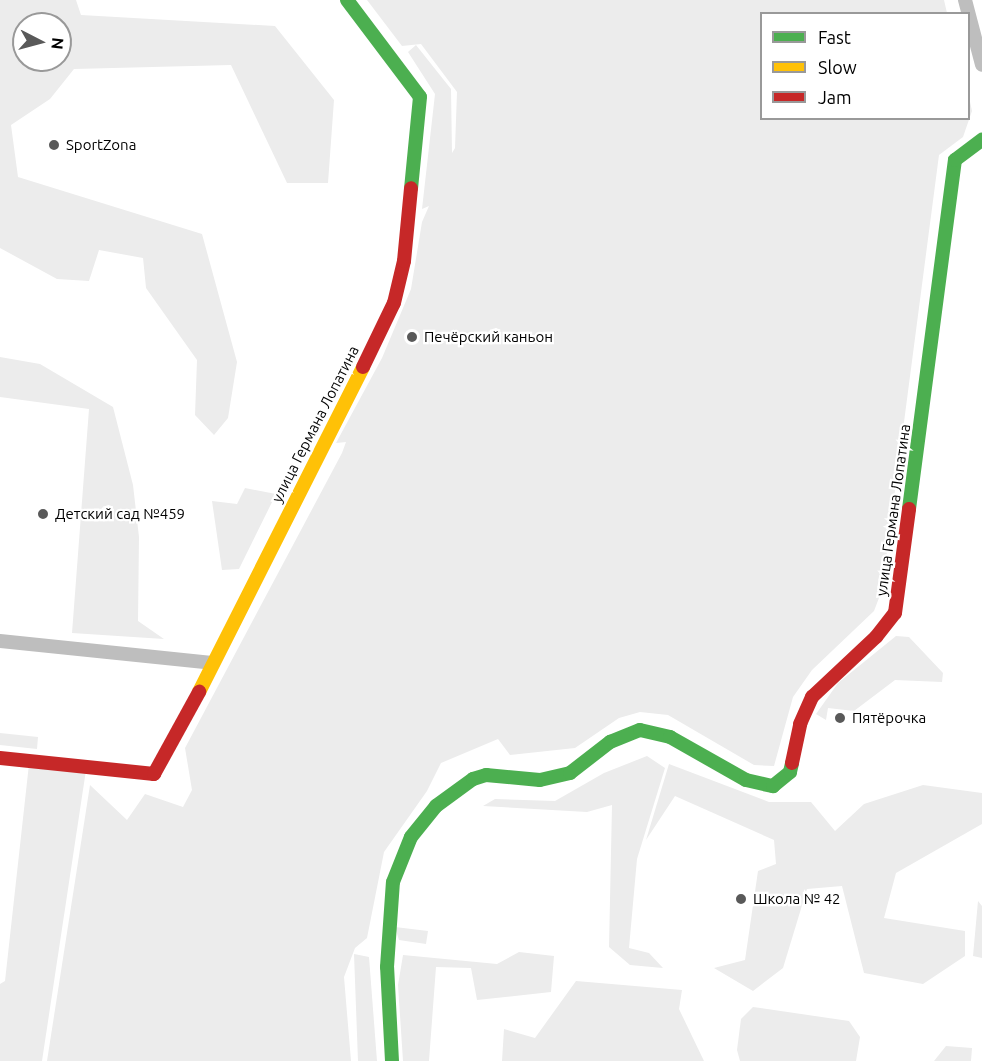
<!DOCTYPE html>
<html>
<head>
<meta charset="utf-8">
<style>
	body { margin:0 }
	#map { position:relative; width:982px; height:1061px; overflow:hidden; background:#fff; font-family:Ubuntu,sans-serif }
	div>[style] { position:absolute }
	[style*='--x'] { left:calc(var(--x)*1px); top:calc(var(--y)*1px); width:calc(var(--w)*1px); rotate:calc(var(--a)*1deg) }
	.green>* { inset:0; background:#ececec }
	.street>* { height:14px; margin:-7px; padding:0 7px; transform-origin:7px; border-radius:7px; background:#bebebe }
	.fast>* { height:14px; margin:-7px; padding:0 7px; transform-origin:7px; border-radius:7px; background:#4caf50 }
	.slow>* { height:14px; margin:-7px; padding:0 7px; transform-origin:7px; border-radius:7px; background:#ffc107 }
	.jam>* { height:14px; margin:-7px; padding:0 7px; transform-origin:7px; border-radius:7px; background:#c62828 }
	.dots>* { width:16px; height:16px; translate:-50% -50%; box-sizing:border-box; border:3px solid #fff; border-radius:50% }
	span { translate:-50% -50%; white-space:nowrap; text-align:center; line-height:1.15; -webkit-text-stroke:4.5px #fff; paint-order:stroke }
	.poi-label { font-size:15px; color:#000 }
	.left { translate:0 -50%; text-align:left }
	.street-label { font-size:15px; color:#000 }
	.legend { position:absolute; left:760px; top:12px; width:210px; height:108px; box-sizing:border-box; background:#fff; border:2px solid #999; margin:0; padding:8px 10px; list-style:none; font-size:18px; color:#000 }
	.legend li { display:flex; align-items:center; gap:12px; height:30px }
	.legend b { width:30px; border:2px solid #999 }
	.north { position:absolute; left:12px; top:12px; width:60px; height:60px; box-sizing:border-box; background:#fff; border:2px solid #999; border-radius:50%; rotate:96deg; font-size:16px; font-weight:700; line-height:24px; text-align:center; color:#000 }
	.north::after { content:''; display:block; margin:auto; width:21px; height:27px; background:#595959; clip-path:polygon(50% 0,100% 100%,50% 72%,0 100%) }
</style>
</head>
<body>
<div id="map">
	<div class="green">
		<div style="clip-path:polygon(evenodd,0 0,76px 0,81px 15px,275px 26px,334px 100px,328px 183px,287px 183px,231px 65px,74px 69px,50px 99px,11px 125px,18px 177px,202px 234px,237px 362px,228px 418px,214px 435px,195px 415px,197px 360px,146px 288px,143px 258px,99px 250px,89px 281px,57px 279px,0 248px,0 0,24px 24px,60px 24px,60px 60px,24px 60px,24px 24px)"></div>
		<div style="clip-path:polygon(367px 0,944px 0,947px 13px,762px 14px,762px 118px,968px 118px,969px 97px,972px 111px,963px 137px,939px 155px,882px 590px,874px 611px,812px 670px,793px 697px,774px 766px,754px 765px,668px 715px,640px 712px,619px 718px,575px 748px,510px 755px,498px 739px,441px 763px,427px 791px,384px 852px,367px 938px,355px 948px,344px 977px,351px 1061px,47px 1061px,90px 785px,127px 820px,145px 794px,183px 807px,192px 790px,185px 748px,342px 453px,346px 442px,336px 443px,382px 358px,411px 289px,422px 222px,429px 206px,422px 209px,435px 94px,408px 52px,416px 45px,451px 89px,452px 153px,455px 148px,457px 92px,421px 44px,402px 46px)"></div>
		<div style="clip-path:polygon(0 357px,40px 364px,113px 407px,133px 485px,139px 537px,138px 621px,164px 639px,72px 633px,89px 409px,0 397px)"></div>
		<div style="clip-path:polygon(245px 488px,276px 494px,239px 569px,222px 570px,212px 501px,237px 504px)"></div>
		<div style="clip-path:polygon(896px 636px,909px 637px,943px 673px,942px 682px,895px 680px,854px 711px,828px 708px,826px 720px,816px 714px,838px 683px)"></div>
		<div style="clip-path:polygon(0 733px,38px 737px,37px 749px,0 745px)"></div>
		<div style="clip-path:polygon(647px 756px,665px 768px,637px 859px,629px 948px,649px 953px,663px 968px,630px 965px,609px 947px,612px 805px,587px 812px,483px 806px,495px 799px,555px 801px,604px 773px)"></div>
		<div style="clip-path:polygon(29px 764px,86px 770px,42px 1061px,0 1061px,0 984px,5px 981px)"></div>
		<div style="clip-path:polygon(669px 764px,769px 802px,811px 802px,835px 831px,864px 804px,923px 785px,982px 793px,982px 824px,896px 873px,884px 918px,965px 931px,965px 956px,923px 984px,864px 973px,842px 886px,807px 889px,783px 968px,753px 991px,714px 968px,745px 960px,758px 871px,776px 864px,774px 840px,675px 796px,646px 840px)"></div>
		<div style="clip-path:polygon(978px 901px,982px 906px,982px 958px,973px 956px)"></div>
		<div style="clip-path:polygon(395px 927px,428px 931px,426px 944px,399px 940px)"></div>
		<div style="clip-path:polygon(519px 952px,554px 956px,551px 992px,477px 1000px,471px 968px,436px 967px,429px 1061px,403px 1061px,398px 985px,403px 955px,497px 964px)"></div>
		<div style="clip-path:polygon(354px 954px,369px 957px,377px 1061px,358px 1061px)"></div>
		<div style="clip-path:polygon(576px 981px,682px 990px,679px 1009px,704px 1061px,502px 1061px,504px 1029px,535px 1038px)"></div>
		<div style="clip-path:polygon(753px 1007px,849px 1021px,860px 1037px,856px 1061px,740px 1061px,737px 1050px,741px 1019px)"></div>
		<div style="clip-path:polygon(946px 1046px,972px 1048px,971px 1061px,934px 1061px)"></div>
	</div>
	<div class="street">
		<div style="--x:965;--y:0;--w:67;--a:75.3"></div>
		<div style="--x:0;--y:641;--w:213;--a:5.9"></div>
	</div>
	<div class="fast">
		<div style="--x:347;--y:0;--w:121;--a:53"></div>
		<div style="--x:420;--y:97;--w:91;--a:95.6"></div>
		<div style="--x:909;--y:509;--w:352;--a:-82.5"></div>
		<div style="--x:955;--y:160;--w:34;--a:-37"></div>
		<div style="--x:392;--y:1061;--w:94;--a:-93"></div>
		<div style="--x:387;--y:967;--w:85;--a:-86"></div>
		<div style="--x:393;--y:882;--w:48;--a:-68.2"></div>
		<div style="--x:411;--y:837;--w:40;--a:-51"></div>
		<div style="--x:436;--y:806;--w:46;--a:-36.1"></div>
		<div style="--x:473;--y:779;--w:14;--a:-17"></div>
		<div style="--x:486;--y:775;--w:54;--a:5.3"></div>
		<div style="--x:540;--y:780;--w:31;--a:-13"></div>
		<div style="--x:570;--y:773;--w:51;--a:-37.8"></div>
		<div style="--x:610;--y:742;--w:32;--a:-22"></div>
		<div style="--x:640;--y:730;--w:31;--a:13"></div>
		<div style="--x:670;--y:737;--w:87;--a:29.5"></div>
		<div style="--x:746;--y:780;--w:28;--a:13"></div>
		<div style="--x:773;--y:786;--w:22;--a:-39"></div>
		<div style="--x:790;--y:772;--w:9;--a:-77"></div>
	</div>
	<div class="slow">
		<div style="--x:199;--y:692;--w:364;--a:-63.2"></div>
	</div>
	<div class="jam">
		<div style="--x:363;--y:367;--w:71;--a:-64.2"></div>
		<div style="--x:394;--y:303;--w:43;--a:-76.6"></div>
		<div style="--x:404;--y:261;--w:73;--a:-84.5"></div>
		<div style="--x:0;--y:758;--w:155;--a:5.9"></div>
		<div style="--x:154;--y:774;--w:94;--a:-61.2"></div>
		<div style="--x:792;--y:763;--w:40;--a:-78"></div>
		<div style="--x:800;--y:724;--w:30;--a:-66"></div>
		<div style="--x:812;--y:697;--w:88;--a:-43.2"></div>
		<div style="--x:876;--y:637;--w:31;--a:-52"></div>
		<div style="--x:895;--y:613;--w:105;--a:-82.3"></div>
	</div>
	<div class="dots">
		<div style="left:54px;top:145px;background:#595959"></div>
		<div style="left:412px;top:337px;background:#595959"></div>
		<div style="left:43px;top:514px;background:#595959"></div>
		<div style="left:840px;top:718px;background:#595959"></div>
		<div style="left:741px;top:899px;background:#595959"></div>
	</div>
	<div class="poi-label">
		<span class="left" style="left:66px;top:145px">SportZona</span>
		<span class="left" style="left:424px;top:337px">Печёрский каньон</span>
		<span class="left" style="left:55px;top:514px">Детский сад №459</span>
		<span class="left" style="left:852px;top:718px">Пятёрочка</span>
		<span class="left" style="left:753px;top:899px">Школа № 42</span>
	</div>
	<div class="street-label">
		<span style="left:315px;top:424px;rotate:-63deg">улица Германа Лопатина</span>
		<span style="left:893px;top:510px;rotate:-82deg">улица Германа Лопатина</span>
	</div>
	<ul class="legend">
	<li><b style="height:8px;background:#4caf50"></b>Fast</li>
	<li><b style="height:8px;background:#ffc107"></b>Slow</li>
	<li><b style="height:8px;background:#c62828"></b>Jam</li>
	</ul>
	<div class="north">N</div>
</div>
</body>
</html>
